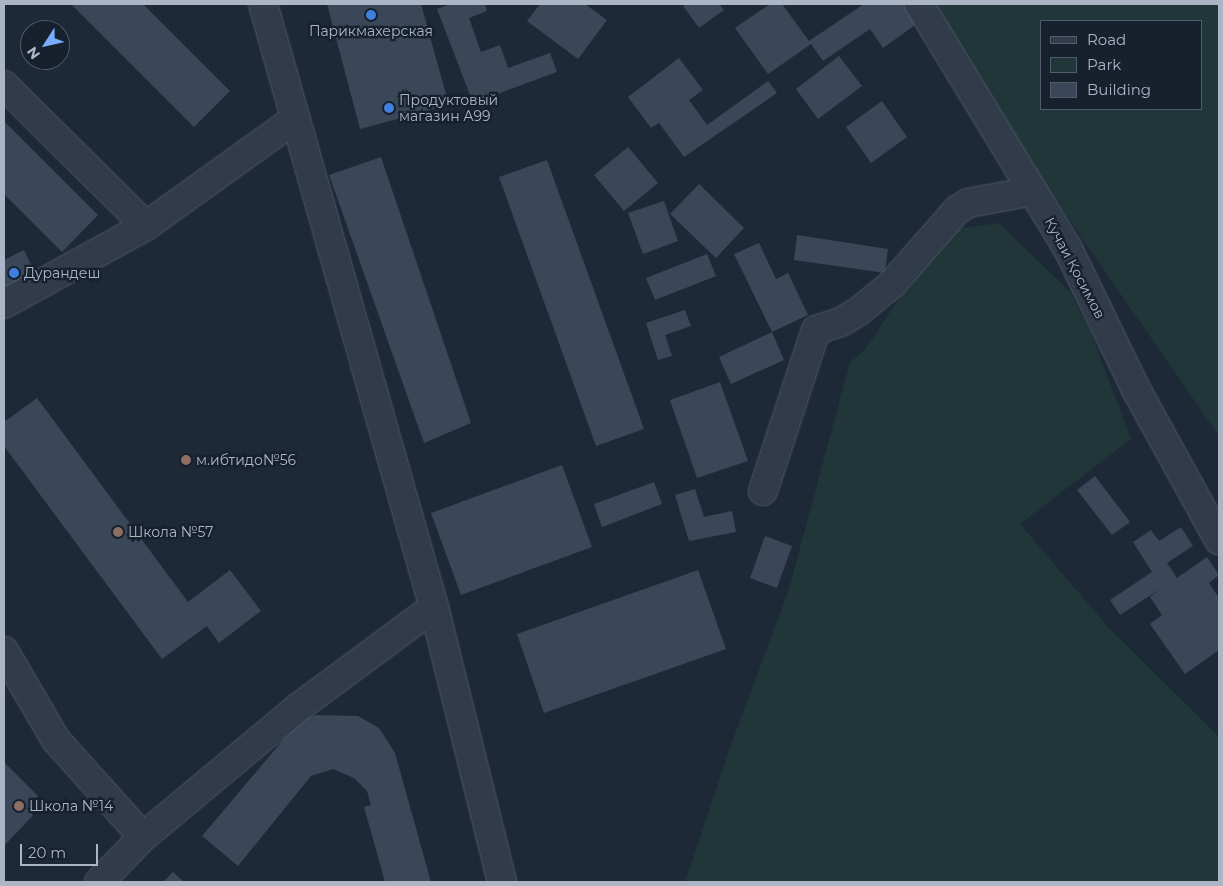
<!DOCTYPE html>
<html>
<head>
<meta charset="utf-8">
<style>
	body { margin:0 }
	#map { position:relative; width:1223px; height:886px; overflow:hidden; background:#1e2938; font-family:Montserrat,sans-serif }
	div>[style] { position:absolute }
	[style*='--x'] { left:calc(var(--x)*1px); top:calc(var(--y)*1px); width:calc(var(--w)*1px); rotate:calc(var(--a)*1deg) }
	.green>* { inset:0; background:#203639 }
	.building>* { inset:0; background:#394759 }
	.roads { filter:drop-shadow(0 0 1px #4f5867) drop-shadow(0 0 1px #4f5867) }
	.minor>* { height:28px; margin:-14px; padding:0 14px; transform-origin:14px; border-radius:14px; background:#313b49 }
	.dots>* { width:14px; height:14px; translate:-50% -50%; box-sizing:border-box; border:2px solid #17202d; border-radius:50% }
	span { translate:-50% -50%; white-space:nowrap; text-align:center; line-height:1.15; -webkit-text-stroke:4.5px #17202d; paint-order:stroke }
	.poi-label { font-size:14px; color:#abb5c6 }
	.left { translate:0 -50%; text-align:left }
	.street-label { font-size:14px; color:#abb5c6 }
	.frame { position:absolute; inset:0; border:5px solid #abb5c6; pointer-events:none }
	.legend { position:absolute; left:1040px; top:20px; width:162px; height:90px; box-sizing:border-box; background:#17202d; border:1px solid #525c6a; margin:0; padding:6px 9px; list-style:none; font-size:15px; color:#abb5c6 }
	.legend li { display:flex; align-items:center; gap:10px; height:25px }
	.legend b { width:25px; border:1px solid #525c6a }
	.north { position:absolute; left:20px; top:20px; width:50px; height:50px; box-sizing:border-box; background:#17202d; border:1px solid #525c6a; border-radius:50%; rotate:235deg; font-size:14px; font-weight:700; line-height:20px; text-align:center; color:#abb5c6 }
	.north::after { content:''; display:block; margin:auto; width:18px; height:22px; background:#77acff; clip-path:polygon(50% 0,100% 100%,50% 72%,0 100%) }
	.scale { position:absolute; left:20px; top:844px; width:78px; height:22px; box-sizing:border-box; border:2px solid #abb5c6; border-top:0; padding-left:6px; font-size:15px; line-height:18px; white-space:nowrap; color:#abb5c6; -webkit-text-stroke:4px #17202d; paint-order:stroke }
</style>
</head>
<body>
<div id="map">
	<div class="green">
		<div style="clip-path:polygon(evenodd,920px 4px,1219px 4px,1219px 436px,921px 6px,920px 4px,1042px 21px,1202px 21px,1202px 109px,1042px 109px,1042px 21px)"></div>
		<div style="clip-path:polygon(999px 223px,1070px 292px,1091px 333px,1131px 439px,1020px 524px,1109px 628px,1219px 737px,1219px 882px,685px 882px,732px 742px,789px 589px,850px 362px,865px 350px,898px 300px,956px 229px)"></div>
	</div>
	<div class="building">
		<div style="clip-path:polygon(71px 4px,143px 4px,230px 91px,194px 127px)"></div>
		<div style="clip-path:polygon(327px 4px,421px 4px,449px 105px,360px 129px)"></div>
		<div style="clip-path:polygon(451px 4px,485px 4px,487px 11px,469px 18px,481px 52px,500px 45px,508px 68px,550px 53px,557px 72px,473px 103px,437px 9px)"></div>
		<div style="clip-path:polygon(540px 4px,585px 4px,607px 20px,578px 59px,527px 21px)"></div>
		<div style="clip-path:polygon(686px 4px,719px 4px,724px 10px,699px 28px,683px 6px)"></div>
		<div style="clip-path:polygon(770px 4px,782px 4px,809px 41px,864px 4px,904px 4px,918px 23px,883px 48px,870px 29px,823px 61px,811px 44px,768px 74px,735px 28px)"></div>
		<div style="clip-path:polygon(839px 56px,862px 86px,818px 119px,796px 89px)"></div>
		<div style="clip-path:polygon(679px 58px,703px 90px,689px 100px,707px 125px,768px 81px,777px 93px,684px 157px,659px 123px,651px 128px,628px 97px)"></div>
		<div style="clip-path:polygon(882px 101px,907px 137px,871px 163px,846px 127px)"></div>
		<div style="clip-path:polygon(4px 121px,98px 215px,62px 252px,4px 194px)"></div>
		<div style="clip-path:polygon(628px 147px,658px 183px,624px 211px,594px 175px)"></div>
		<div style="clip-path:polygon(381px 157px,471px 423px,424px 443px,329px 175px)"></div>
		<div style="clip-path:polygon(547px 160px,644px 429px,596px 446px,499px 177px)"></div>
		<div style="clip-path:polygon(699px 184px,744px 228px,716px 258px,670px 214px)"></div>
		<div style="clip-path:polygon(664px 201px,678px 241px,643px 254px,628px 213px)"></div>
		<div style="clip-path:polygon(797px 235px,888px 249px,885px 273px,794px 260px)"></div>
		<div style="clip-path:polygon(759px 243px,776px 279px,788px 273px,808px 315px,772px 332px,734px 254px)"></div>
		<div style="clip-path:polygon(24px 250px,36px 275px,4px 291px,4px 260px)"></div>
		<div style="clip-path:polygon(707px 254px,716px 276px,655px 300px,646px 278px)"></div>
		<div style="clip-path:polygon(685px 310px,691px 326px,665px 335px,672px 356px,658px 360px,646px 323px)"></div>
		<div style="clip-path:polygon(772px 332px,784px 360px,731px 384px,719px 357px)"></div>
		<div style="clip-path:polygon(720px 382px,748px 461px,697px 478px,670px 400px)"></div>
		<div style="clip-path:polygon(37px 398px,188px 602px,230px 570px,261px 611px,219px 643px,207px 626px,162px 659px,4px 446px,4px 422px)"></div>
		<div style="clip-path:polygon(562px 465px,592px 547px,461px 595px,431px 513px)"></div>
		<div style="clip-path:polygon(1095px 476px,1130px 522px,1112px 535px,1077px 490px)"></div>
		<div style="clip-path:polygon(654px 482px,662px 504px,602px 527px,594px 504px)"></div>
		<div style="clip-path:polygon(695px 489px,704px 517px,732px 511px,736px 532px,689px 541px,675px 495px)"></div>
		<div style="clip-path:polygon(1181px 527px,1193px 546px,1167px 563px,1177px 578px,1207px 557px,1219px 575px,1209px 583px,1219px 598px,1219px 650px,1185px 674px,1150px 624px,1162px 615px,1150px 597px,1160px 589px,1120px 615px,1110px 600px,1152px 572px,1133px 542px,1151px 530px,1159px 541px)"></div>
		<div style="clip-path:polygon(765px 536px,792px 546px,777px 588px,750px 578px)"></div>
		<div style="clip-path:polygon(698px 570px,726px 649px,544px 713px,517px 634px)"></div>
		<div style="clip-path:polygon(316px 715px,358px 716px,379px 728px,395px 753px,431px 882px,385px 882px,364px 807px,371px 805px,367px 791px,354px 778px,333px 769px,311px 776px,238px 866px,202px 836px,300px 720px)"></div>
		<div style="clip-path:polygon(4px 762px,38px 796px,31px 803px,38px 810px,4px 846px)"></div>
		<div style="clip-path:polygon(173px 872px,184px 882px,163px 882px)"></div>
	</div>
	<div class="roads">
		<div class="minor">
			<div style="--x:263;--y:4;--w:627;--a:74.17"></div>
			<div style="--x:434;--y:607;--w:283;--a:76.1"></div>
			<div style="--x:919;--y:4;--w:285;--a:58.7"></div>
			<div style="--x:1067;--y:247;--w:160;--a:64.1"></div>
			<div style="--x:1137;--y:391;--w:170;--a:61.2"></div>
			<div style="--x:4;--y:85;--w:200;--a:44.8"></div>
			<div style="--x:4;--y:304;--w:162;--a:-28.8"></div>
			<div style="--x:146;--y:226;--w:183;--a:-35.7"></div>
			<div style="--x:763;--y:491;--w:169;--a:-71.8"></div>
			<div style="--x:816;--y:330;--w:26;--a:-18"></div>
			<div style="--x:841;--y:322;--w:21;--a:-31"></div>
			<div style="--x:859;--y:311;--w:41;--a:-39.1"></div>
			<div style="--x:891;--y:285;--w:100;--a:-48.7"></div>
			<div style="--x:957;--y:210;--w:13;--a:-32"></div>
			<div style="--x:968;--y:203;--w:66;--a:-10.5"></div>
			<div style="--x:4;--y:651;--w:103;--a:59.7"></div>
			<div style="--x:56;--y:740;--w:130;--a:48.1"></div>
			<div style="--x:99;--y:882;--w:63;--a:-45.6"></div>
			<div style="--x:143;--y:837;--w:203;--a:-39.8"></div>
			<div style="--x:299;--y:707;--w:168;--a:-36.5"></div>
		</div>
	</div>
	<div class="dots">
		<div style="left:371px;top:15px;background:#3f7fe0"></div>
		<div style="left:389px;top:108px;background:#3f7fe0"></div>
		<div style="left:14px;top:273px;background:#3f7fe0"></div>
		<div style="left:186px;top:460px;background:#8d6e63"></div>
		<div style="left:118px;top:532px;background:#8d6e63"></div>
		<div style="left:19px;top:806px;background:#8d6e63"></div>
	</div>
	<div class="poi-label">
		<span style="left:371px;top:31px">Парикмахерская</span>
		<span class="left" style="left:399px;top:108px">Продуктовый<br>магазин А99</span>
		<span class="left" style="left:24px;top:273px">Дурандеш</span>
		<span class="left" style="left:196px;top:460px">м.ибтидо№56</span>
		<span class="left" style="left:128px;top:532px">Школа №57</span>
		<span class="left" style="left:29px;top:806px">Школа №14</span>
	</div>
	<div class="street-label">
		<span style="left:1075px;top:268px;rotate:62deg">Кучаи Қосимов</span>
	</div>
	<div class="frame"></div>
	<ul class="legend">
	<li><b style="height:6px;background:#313b49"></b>Road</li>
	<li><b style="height:14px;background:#203639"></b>Park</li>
	<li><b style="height:14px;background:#394759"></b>Building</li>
	</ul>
	<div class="north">N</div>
	<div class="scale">20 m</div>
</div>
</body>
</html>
